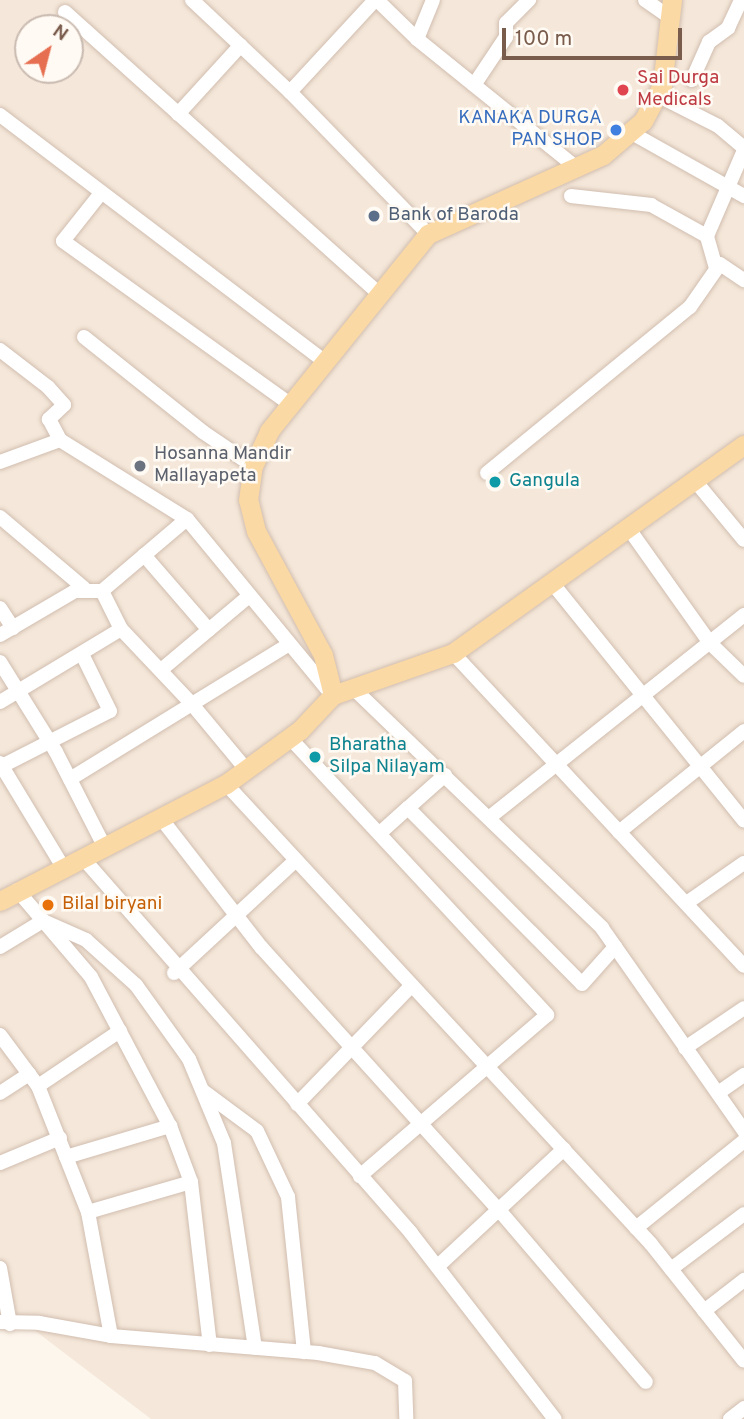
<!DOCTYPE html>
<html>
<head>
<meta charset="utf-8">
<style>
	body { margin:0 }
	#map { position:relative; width:744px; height:1419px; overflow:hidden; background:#fdf6ec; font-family:Overpass,sans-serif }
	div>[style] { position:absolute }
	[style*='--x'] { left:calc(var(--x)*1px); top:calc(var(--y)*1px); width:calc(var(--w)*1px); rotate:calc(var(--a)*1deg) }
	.residential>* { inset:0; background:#f5e8da }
	.roads { filter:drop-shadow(0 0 2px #d1beb0) drop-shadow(0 0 2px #d1beb0) }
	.minor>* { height:14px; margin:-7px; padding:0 7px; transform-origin:7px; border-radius:7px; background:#fff }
	.major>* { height:19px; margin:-9.5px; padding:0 9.5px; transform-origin:9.5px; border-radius:9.5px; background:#fbd9a5 }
	.dots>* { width:19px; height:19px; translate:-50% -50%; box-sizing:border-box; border:4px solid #fffaf3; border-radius:50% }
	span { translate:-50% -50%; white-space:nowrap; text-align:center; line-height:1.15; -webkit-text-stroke:5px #fffaf3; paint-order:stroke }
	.health-label { font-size:19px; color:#be3a42 }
	.left { translate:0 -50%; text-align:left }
	.shop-label { font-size:19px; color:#366cbe }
	.right { translate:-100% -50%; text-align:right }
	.service-label { font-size:19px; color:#4e5e75 }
	.worship-label { font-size:19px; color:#5b616d }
	.culture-label { font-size:19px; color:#0d838f }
	.food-label { font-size:19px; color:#c56008 }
	.north { position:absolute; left:14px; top:14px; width:70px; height:70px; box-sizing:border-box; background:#fffaf3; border:2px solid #cabbb1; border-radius:50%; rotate:35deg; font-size:19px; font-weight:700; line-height:28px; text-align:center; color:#7a5c4d }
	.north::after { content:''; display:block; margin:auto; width:24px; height:32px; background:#e76f51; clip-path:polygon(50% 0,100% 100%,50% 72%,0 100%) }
	.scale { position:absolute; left:502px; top:28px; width:180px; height:32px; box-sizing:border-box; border:4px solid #7a5c4d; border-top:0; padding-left:9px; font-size:21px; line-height:24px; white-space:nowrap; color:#7a5c4d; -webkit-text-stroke:5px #fffaf3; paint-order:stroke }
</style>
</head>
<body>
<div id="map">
	<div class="residential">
		<div style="clip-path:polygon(evenodd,0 0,744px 0,744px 1419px,151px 1419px,0 1304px,0 0,28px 28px,70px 28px,70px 70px,28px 70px,28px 28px)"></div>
	</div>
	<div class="roads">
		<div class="minor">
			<div style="--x:192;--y:0;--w:134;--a:43.2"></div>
			<div style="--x:290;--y:92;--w:198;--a:45.8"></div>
			<div style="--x:377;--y:0;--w:56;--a:44.3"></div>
			<div style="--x:417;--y:39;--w:42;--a:-67.7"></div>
			<div style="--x:645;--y:0;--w:28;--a:35"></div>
			<div style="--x:65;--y:12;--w:425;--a:41.9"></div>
			<div style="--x:417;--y:39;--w:206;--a:38.9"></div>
			<div style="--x:692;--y:80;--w:42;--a:-65.9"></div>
			<div style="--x:709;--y:42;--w:24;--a:-36"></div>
			<div style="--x:728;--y:28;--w:31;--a:-65"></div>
			<div style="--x:474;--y:85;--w:58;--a:-56.3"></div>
			<div style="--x:506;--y:37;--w:14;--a:-90"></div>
			<div style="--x:506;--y:23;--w:33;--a:-45"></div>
			<div style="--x:290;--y:92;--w:125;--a:-47.3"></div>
			<div style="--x:657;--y:95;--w:68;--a:26.9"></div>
			<div style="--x:718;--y:126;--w:34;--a:40"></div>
			<div style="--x:178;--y:114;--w:93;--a:-47.6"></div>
			<div style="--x:0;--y:115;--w:410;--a:37.2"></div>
			<div style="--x:630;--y:132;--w:131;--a:29.3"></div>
			<div style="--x:101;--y:193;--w:61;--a:128.4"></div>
			<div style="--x:63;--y:241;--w:281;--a:35.7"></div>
			<div style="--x:571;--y:196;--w:81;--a:6.4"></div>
			<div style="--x:651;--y:205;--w:64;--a:29"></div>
			<div style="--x:716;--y:268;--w:33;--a:-106"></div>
			<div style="--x:707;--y:236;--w:94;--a:-66.7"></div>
			<div style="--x:84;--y:337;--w:152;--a:38.6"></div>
			<div style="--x:203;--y:432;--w:60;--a:34.2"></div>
			<div style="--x:0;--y:350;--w:61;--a:37.6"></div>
			<div style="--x:48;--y:387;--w:24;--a:48"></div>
			<div style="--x:64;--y:405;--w:21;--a:137"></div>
			<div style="--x:49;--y:419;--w:24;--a:62"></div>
			<div style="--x:0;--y:462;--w:64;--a:-20.1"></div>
			<div style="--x:60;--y:440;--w:150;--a:31.9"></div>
			<div style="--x:487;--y:473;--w:262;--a:-39.3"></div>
			<div style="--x:690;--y:307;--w:52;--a:-55.1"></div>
			<div style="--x:720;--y:264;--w:29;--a:34"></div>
			<div style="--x:696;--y:482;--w:75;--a:50.4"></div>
			<div style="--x:0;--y:517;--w:110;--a:40.2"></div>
			<div style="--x:629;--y:529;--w:140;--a:54.6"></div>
			<div style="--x:710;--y:643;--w:47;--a:44.1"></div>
			<div style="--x:144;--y:555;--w:99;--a:49.1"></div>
			<div style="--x:553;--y:584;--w:304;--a:51.1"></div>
			<div style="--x:0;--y:608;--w:24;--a:57"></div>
			<div style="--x:0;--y:635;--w:87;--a:-30.4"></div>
			<div style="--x:75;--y:591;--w:27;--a:0"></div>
			<div style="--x:453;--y:653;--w:427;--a:47.1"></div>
			<div style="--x:0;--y:662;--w:106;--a:58.1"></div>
			<div style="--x:56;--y:752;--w:106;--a:62.9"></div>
			<div style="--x:161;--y:670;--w:114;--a:-40"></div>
			<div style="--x:353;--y:688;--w:346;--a:43.9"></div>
			<div style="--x:602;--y:928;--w:248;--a:55"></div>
			<div style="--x:0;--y:702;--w:141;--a:-31.1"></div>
			<div style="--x:290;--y:738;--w:378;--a:47.1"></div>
			<div style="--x:547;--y:1015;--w:247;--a:139.3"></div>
			<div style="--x:0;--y:763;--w:122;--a:58.8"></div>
			<div style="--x:2;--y:766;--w:121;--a:-27"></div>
			<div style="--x:110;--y:711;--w:64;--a:-116.2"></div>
			<div style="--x:245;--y:768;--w:85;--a:-129.7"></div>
			<div style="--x:191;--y:703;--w:102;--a:-133.4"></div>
			<div style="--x:121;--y:629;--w:42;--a:-116.6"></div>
			<div style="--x:102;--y:591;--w:111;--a:-40.3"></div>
			<div style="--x:187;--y:519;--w:228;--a:50.5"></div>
			<div style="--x:445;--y:775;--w:50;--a:138.3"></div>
			<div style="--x:408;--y:808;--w:247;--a:45.3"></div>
			<div style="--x:582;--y:984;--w:50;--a:-48.3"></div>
			<div style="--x:70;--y:779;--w:256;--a:-31.6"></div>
			<div style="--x:226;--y:784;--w:626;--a:47.26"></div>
			<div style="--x:651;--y:1244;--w:149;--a:51.5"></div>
			<div style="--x:160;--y:817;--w:165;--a:52.2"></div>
			<div style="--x:261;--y:947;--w:355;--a:47.9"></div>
			<div style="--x:499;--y:1210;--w:226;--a:49.5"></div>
			<div style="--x:490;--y:817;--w:325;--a:-38.5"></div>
			<div style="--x:619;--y:832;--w:161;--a:-38.9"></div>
			<div style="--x:380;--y:833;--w:38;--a:-42"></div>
			<div style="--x:82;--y:857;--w:500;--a:48.8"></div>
			<div style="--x:411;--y:1233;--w:235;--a:52.3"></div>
			<div style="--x:17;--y:890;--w:114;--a:49.6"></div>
			<div style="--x:91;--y:977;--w:169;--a:62.1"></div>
			<div style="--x:170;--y:1126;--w:60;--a:69.4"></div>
			<div style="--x:191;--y:1182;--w:164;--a:83.4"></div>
			<div style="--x:688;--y:902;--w:68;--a:-34.9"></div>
			<div style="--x:0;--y:947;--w:50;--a:-31.2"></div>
			<div style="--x:43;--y:921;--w:47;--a:23.8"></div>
			<div style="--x:86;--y:940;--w:67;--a:42"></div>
			<div style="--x:136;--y:985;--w:91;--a:54.4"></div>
			<div style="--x:189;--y:1059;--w:91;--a:67.4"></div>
			<div style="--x:224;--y:1143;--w:207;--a:81.4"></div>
			<div style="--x:174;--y:973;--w:166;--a:-42.8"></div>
			<div style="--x:0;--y:1035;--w:64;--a:53.3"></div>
			<div style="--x:38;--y:1086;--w:136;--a:68.4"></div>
			<div style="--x:88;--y:1212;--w:126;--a:79.5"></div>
			<div style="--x:685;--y:1048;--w:71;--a:-34.1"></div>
			<div style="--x:38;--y:1086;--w:99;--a:-33.9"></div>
			<div style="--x:203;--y:1091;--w:67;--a:36.5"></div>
			<div style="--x:257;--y:1131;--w:73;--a:64.8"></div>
			<div style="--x:288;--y:1197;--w:156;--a:84.1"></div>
			<div style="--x:0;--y:1093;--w:35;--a:-33"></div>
			<div style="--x:718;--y:1093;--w:32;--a:-35"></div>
			<div style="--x:297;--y:1104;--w:165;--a:-46"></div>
			<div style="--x:66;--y:1157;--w:109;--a:-16.6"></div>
			<div style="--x:0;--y:1163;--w:65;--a:-22.6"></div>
			<div style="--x:88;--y:1212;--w:107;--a:-16.2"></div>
			<div style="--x:636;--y:1228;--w:139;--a:-38.9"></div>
			<div style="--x:438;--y:1266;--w:172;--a:-42.9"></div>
			<div style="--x:0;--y:1268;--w:57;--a:79.9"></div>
			<div style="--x:671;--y:1269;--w:91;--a:-37"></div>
			<div style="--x:704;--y:1311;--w:51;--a:-37.8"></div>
			<div style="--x:0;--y:1322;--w:39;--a:1"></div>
			<div style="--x:39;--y:1323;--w:73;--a:10.2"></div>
			<div style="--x:111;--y:1336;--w:208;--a:4.7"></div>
			<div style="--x:318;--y:1353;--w:58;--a:10"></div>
			<div style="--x:375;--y:1363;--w:35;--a:31"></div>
			<div style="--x:405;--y:1381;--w:38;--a:88"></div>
			<div style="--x:730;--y:1419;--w:18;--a:-38"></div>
		</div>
		<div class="major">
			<div style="--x:333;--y:695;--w:127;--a:-19.3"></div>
			<div style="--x:453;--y:653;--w:358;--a:-35.6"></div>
			<div style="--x:0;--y:901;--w:254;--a:-27.4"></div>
			<div style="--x:226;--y:784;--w:92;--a:-36.1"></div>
			<div style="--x:300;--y:730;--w:48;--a:-46.7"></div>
			<div style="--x:333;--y:695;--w:41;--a:-104"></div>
			<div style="--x:323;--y:655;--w:141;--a:-118.4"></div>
			<div style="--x:256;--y:531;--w:32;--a:-104"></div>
			<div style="--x:248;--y:500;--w:34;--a:-82"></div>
			<div style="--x:253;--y:466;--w:38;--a:-65"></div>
			<div style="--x:269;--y:431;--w:253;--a:-51.1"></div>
			<div style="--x:428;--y:234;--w:192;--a:-24.3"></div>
			<div style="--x:603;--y:155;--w:52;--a:-40.4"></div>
			<div style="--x:643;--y:121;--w:40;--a:-62"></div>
			<div style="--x:662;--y:86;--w:87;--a:-83.4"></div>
		</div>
	</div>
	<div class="dots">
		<div style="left:623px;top:90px;background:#e0444e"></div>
		<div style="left:616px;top:130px;background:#3f7fe0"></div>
		<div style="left:374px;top:216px;background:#5c6f8a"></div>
		<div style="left:140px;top:466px;background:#6b7280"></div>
		<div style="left:495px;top:482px;background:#0f9aa8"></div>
		<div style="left:315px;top:757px;background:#0f9aa8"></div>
		<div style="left:48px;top:905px;background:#e8710a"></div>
	</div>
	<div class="health-label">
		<span class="left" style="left:637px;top:90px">Sai Durga<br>Medicals</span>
	</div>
	<div class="shop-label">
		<span class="right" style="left:602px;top:130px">KANAKA DURGA<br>PAN SHOP</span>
	</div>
	<div class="service-label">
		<span class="left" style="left:388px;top:216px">Bank of Baroda</span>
	</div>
	<div class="worship-label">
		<span class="left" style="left:154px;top:466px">Hosanna Mandir<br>Mallayapeta</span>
	</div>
	<div class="culture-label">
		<span class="left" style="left:509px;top:482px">Gangula</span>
		<span class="left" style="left:329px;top:757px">Bharatha<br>Silpa Nilayam</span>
	</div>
	<div class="food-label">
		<span class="left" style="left:62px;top:905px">Bilal biryani</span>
	</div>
	<div class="north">N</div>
	<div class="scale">100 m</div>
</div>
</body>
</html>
